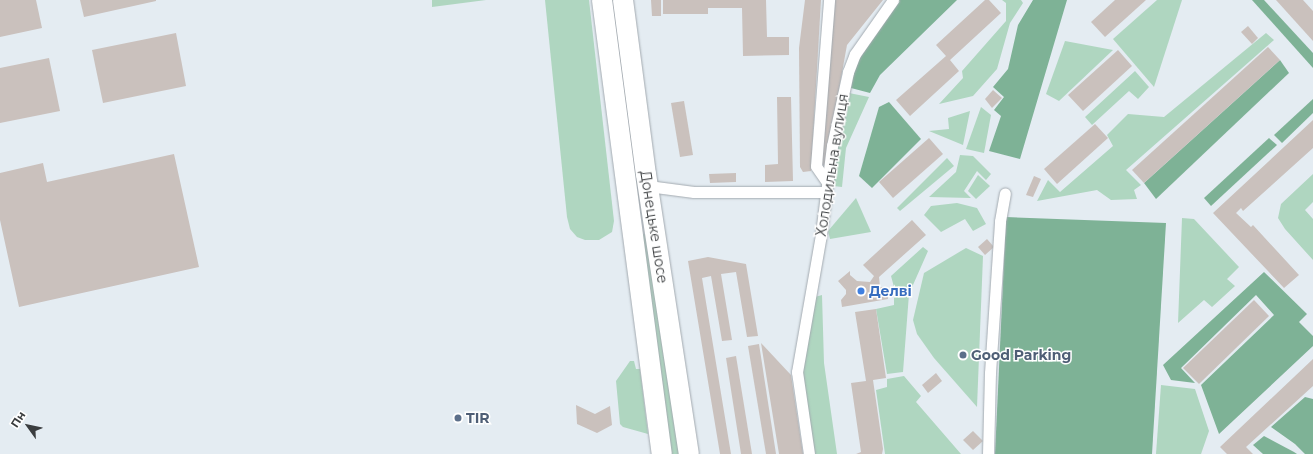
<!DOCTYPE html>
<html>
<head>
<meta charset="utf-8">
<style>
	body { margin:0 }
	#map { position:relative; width:1313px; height:454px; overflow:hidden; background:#e4ecf2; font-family:Montserrat,sans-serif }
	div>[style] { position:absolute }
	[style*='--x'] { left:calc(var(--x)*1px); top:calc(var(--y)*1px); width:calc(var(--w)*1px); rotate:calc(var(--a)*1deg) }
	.green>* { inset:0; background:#afd6c0 }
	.forest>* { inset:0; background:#7eb296 }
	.building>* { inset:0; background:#cac1bd }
	.roads { filter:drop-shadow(0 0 1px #a3aab0) drop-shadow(0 0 1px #a3aab0) }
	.street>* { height:11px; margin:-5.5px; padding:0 5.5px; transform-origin:5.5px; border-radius:5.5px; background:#fff }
	.highway>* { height:20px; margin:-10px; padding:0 10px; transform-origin:10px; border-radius:10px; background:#fff }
	.dots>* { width:11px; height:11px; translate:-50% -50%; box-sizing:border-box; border:2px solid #fff; border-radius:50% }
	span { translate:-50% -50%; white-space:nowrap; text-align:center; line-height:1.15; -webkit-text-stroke:3px #fff; paint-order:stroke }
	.street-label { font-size:14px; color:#3a3d3f }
	.shop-label { font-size:14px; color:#366cbe; font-weight:700 }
	.left { translate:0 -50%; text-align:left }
	.service-label { font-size:14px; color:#4e5e75; font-weight:700 }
	.north { position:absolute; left:8px; top:406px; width:40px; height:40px; -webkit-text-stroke:3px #fff; paint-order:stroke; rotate:303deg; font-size:11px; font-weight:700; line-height:16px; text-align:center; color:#3a3d3f }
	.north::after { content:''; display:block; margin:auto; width:14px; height:18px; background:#3a3d3f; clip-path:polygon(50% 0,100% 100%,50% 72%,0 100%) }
</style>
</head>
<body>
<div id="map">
	<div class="green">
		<div style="clip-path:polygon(432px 0,486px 0,432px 7px)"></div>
		<div style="clip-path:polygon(545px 0,589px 0,614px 221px,612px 232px,599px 240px,585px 240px,577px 237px,570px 229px,567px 217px)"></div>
		<div style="clip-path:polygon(1002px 0,1021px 0,1023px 3px,1010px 23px,997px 69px,973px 96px,939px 104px,963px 78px,962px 71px,1006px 21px,1006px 3px)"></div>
		<div style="clip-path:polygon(1157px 0,1182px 0,1154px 87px,1113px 39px)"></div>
		<div style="clip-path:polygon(1266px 33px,1274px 40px,1126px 170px,1141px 185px,1134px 190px,1137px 199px,1111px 200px,1097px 190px,1037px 201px,1048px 180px,1060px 192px,1113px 146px,1107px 135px,1128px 114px,1164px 117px)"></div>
		<div style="clip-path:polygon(1065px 41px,1113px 50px,1059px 101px,1046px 94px)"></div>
		<div style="clip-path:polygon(1135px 71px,1149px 87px,1138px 99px,1129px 91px,1092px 125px,1085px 117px)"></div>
		<div style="clip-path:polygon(849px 93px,869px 97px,846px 148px,842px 187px,833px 186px,838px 143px)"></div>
		<div style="clip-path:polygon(981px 107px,991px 115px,984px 153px,966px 149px)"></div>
		<div style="clip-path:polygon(970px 111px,963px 145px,929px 131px,949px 129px,948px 118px)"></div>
		<div style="clip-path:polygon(960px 155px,973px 156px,991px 174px,986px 180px,977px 171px,964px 191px,971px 198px,929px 197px,956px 172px)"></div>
		<div style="clip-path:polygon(947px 158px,954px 166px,900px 211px,897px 208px)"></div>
		<div style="clip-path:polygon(1313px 174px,1313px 202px,1305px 210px,1313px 219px,1313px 260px,1285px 229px,1278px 218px,1281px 204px)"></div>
		<div style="clip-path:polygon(978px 175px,990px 186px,976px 199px,968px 191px)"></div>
		<div style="clip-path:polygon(856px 198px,871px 232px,830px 239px,828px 231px)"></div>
		<div style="clip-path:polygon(957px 203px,977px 208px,986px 224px,973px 231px,965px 219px,941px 232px,924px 215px,931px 206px)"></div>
		<div style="clip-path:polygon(1182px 218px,1194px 219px,1239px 267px,1227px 279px,1235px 286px,1212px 307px,1204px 300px,1178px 323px)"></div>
		<div style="clip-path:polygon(645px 234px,681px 454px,669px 454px,640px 235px)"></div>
		<div style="clip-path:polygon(923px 247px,928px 251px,909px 294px,903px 372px,887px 374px,876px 309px,894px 305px,894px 287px,891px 276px)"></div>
		<div style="clip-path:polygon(966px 248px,983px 256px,977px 407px,934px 358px,917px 334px,913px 320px,924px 273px)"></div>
		<div style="clip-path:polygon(822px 295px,824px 363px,837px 454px,815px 454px,801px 372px,815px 297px)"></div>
		<div style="clip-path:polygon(630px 361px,634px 361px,636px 369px,640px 369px,648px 434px,623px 427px,620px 424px,616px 381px)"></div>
		<div style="clip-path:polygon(904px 376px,921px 396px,916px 402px,961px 454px,885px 454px,876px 390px,887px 387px,887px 379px)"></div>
		<div style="clip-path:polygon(1161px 385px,1195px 389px,1209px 431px,1201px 454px,1156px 454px)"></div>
	</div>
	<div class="forest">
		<div style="clip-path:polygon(897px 0,957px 0,880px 75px,870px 93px,851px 88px,853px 69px)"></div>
		<div style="clip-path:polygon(1033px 0,1067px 0,1020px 159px,989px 151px,1001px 116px,994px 110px,1004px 97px,993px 87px,1008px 69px,1018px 25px)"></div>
		<div style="clip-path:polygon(1252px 0,1264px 0,1313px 53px,1313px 68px)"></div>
		<div style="clip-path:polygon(1280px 60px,1289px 73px,1156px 199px,1144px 183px)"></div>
		<div style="clip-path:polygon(1313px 99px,1313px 113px,1282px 143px,1274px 135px)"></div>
		<div style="clip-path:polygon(889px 102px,921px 139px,872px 188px,859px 176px,879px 107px)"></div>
		<div style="clip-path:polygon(1269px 138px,1277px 145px,1211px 206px,1204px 198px)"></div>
		<div style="clip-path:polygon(1006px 217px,1166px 223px,1152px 454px,995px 454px)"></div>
		<div style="clip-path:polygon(1264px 272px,1307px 314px,1299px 322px,1313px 336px,1313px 346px,1219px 434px,1201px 385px,1274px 315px,1256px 295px,1181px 368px,1195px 383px,1171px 380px,1163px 365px)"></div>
		<div style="clip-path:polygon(1305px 397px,1313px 399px,1313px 454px,1305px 454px,1295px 444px,1271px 427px)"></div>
		<div style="clip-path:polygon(1264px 436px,1294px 452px,1297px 454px,1263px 454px,1253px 445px)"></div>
	</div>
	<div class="building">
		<div style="clip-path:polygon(0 0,36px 0,42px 28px,0 37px)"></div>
		<div style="clip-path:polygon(80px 0,156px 0,156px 1px,84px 17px)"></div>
		<div style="clip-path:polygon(651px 0,661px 0,661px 16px,652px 16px)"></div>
		<div style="clip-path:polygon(663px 0,766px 0,767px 37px,789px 37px,789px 55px,743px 56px,742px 8px,708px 8px,708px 14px,663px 14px)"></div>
		<div style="clip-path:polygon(805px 0,821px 0,811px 171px,803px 172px,800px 167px,799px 48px)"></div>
		<div style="clip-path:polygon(833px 0,883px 0,847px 45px,825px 166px,820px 163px)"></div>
		<div style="clip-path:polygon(985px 0,989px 0,1001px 13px,950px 60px,959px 71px,910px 116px,896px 100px,946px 56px,936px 45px)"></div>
		<div style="clip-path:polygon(1115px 0,1146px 0,1105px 37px,1091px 22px)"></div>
		<div style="clip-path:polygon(1276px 0,1303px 0,1313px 11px,1313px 41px)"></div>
		<div style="clip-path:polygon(1248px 26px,1258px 38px,1252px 44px,1241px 32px)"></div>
		<div style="clip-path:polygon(176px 33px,186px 86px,103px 103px,92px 50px)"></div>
		<div style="clip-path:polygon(1268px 47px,1280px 60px,1144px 183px,1132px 170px)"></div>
		<div style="clip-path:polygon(1118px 50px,1132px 66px,1083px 111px,1068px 95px)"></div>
		<div style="clip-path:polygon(49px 58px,60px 111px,0 123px,0 68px)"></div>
		<div style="clip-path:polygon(993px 90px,1002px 98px,992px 108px,985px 99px)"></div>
		<div style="clip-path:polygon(777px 97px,791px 97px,793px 181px,765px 182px,765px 165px,778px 164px)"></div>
		<div style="clip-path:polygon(684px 101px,693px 155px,680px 157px,671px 103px)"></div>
		<div style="clip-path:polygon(1313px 120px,1313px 148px,1243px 211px,1241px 208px,1236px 213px,1251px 227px,1253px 225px,1299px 275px,1284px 288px,1213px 213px)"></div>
		<div style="clip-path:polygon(1095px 124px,1108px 138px,1057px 184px,1044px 169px)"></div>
		<div style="clip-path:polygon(929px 138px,943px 154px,893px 198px,879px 182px)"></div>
		<div style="clip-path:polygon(174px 154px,199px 267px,19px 307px,0 220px,0 173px,43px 163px,47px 182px)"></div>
		<div style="clip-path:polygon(736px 173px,736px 182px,710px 183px,709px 174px)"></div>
		<div style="clip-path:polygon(1034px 176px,1041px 179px,1033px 197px,1026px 195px)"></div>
		<div style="clip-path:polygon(912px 220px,926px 235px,879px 277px,880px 287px,886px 287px,888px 299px,842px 307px,841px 300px,846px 294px,846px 290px,838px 281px,850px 271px,850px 275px,857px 281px,870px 282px,874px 276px,863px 265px)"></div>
		<div style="clip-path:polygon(987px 239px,994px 247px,985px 255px,978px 247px)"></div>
		<div style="clip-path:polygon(708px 257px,746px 264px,758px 336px,747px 337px,736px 272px,721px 274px,732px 340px,722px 341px,711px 276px,702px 278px,731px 454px,720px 454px,688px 261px)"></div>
		<div style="clip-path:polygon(1254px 300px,1269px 316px,1199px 384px,1183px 368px)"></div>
		<div style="clip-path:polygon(876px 309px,886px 378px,873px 380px,883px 449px,882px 454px,856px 454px,861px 452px,851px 383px,866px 381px,855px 312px)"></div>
		<div style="clip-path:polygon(761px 343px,791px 375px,803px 454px,779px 454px)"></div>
		<div style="clip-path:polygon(759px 344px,776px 454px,766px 454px,748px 346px)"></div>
		<div style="clip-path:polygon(736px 356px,752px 454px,741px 454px,726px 358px)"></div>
		<div style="clip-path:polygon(1313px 359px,1313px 386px,1246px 447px,1253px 454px,1227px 454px,1220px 447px)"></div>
		<div style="clip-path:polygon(936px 373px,942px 381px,928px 393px,922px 385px)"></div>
		<div style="clip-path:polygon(576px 405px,595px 414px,610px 406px,612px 425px,597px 433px,577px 424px)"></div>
		<div style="clip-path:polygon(973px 431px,983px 441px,973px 450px,963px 440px)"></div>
	</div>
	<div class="roads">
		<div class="street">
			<div style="--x:827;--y:182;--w:19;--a:-125"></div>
			<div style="--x:816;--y:166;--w:167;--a:-85.5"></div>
			<div style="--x:648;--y:186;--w:46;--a:7.4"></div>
			<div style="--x:694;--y:192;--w:132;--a:0"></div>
			<div style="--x:809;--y:454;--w:83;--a:-98.3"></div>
			<div style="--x:797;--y:372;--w:140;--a:-80.1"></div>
			<div style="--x:821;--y:234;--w:89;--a:-82.9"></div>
			<div style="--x:832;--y:146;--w:76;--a:-77.8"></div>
			<div style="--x:848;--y:72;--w:19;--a:-69"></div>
			<div style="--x:855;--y:54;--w:66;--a:-54.9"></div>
			<div style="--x:988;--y:454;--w:81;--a:-88.6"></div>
			<div style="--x:990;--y:373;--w:152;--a:-86.2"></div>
			<div style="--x:1000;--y:221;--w:28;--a:-80"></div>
		</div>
		<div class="highway">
			<div style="--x:602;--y:0;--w:458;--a:82.5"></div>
			<div style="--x:623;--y:0;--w:176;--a:82.5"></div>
			<div style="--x:646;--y:174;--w:283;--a:81.3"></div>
		</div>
	</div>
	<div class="dots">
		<div style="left:861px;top:291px;background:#3f7fe0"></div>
		<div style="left:963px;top:355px;background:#5c6f8a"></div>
		<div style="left:458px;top:418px;background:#5c6f8a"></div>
	</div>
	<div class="street-label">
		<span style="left:832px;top:165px;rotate:-81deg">Холодильна вулиця</span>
		<span style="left:654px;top:227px;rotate:81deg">Донецьке шосе</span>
	</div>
	<div class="shop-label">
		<span class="left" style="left:869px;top:291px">Делві</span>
	</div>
	<div class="service-label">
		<span class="left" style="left:971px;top:355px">Good Parking</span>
		<span class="left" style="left:466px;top:418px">TIR</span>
	</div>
	<div class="north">Пн</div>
</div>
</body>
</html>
